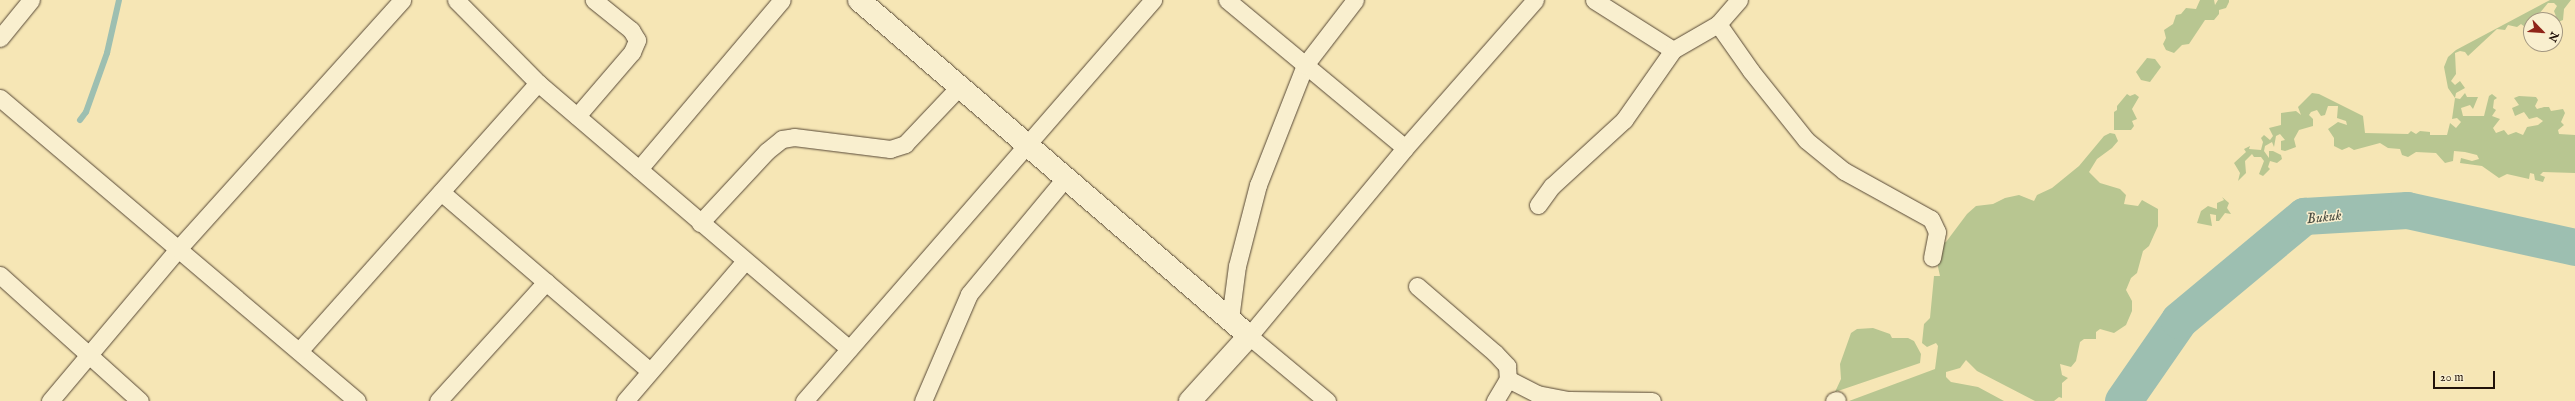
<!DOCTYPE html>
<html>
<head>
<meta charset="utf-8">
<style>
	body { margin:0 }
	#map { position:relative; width:2575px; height:401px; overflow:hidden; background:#f6e6b5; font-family:"IM FELL English",serif }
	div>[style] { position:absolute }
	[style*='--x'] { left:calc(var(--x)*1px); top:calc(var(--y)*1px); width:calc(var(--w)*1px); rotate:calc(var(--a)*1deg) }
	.green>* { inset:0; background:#b8c691 }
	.stream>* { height:6px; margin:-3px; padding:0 3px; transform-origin:3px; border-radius:3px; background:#9dbfb1 }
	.river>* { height:37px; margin:-18.5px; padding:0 18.5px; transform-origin:18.5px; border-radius:18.5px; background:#9dbfb1 }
	.roads { filter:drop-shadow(0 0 1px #564735) drop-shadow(0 0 1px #564735) }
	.street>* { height:17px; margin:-8.5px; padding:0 8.5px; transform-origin:8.5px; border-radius:8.5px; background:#f9efcf }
	.secondary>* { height:22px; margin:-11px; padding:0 11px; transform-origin:11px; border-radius:11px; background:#f9efcf }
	span { translate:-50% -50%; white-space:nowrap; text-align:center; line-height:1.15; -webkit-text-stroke:3px #f9efcf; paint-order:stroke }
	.water-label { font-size:15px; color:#4c4f44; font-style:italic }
	.north { position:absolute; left:2523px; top:12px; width:40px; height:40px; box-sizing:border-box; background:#f9efcf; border:1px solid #a39780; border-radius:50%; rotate:115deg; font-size:11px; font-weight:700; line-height:16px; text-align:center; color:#21120a }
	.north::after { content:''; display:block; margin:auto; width:14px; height:18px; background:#8f2418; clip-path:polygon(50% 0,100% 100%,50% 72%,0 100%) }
	.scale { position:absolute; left:2433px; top:371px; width:62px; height:18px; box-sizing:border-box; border:2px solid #21120a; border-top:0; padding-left:5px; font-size:12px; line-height:14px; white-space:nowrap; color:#21120a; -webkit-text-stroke:3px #f9efcf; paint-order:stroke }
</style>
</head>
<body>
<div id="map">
	<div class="green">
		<div style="clip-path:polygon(2200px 0,2214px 0,2215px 5px,2218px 0,2229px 0,2229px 2px,2226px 8px,2219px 10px,2219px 14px,2214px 20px,2205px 20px,2189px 44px,2182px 45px,2174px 53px,2166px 50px,2163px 44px,2166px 38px,2164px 30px,2173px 24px,2176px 15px,2181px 14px,2186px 8px,2196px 9px)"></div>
		<div style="clip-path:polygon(2550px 0,2571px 0,2564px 9px,2563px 20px,2558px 22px,2554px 11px,2557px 6px,2554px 3px,2548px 3px,2539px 14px,2546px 17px,2545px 20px,2530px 20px,2525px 27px,2521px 24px,2517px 27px,2508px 25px,2505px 30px,2497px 29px,2468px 56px,2465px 52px,2460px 51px,2455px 53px,2456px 74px,2451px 81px,2455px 85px,2460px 81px,2465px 88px,2456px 93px,2455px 98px,2460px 99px,2465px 93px,2467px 97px,2478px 97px,2473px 109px,2470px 105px,2461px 108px,2463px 116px,2484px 116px,2489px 96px,2492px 94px,2497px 98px,2494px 100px,2493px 108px,2496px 110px,2492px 116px,2500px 119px,2493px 128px,2496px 133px,2504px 130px,2508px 135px,2516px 132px,2523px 135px,2527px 127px,2538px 125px,2543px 121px,2537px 117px,2529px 119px,2524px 112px,2515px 116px,2512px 108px,2519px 105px,2514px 98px,2519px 96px,2536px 97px,2538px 100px,2535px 106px,2537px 109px,2544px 107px,2549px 107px,2551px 111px,2563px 109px,2565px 113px,2561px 122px,2564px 125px,2558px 130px,2559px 134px,2575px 135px,2575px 173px,2543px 172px,2540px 175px,2545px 177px,2543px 182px,2535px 180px,2534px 174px,2530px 173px,2529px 179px,2507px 174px,2499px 178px,2482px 166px,2460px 163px,2461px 158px,2472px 161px,2479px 159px,2477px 155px,2465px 152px,2454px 151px,2453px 161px,2445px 163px,2436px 153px,2416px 152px,2408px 157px,2402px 155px,2400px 149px,2388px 148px,2380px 143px,2354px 150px,2349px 147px,2342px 150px,2334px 146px,2334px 138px,2328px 129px,2338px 122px,2347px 125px,2346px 121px,2337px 118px,2338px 106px,2328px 106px,2325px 115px,2321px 116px,2317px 110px,2311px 112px,2309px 115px,2313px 119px,2313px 126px,2299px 130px,2294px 139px,2296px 147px,2285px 151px,2281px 150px,2281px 141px,2285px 140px,2280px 134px,2276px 136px,2274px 147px,2272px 142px,2265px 146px,2264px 151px,2269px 158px,2269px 151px,2273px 151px,2281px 155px,2282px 159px,2277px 163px,2270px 161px,2268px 167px,2270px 169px,2263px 176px,2259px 174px,2264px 161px,2261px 157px,2254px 157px,2252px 154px,2245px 161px,2246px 173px,2238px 181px,2240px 173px,2234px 163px,2246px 152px,2244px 149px,2250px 146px,2249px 149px,2261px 150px,2263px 142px,2261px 138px,2264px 135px,2270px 140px,2273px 136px,2269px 128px,2281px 125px,2281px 113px,2296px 111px,2301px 115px,2298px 107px,2312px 93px,2319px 94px,2363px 116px,2365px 133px,2408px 134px,2411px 131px,2416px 134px,2420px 131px,2430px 132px,2430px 135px,2447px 135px,2450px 123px,2456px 128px,2461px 122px,2457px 118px,2452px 119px,2455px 98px,2448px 88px,2444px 67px,2448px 57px,2456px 50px)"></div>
		<div style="clip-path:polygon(2147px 58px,2155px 59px,2161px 67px,2150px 82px,2141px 80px,2136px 72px)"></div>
		<div style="clip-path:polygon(2127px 94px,2130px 96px,2135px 94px,2139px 97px,2132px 109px,2137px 119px,2132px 121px,2134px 126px,2131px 130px,2114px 130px,2114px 112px,2117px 110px,2117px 106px)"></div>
		<div style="clip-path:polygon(2110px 133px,2115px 134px,2118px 141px,2112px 148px,2097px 159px,2089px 172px,2100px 183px,2120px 189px,2126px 195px,2124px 204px,2138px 206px,2142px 200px,2158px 209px,2158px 226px,2149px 246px,2143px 251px,2137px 273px,2131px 278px,2126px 290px,2132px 301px,2132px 311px,2126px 325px,2114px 333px,2100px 329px,2096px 332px,2096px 339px,2084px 339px,2080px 342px,2076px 361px,2071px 367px,2060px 364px,2062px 375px,2068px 378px,2062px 383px,2062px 398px,2059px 397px,2054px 401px,2035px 401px,1977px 371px,1966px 360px,1960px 368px,1946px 372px,1946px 377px,1951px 382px,1978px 387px,2004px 401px,1849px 401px,1935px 369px,1938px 346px,1936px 343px,1927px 347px,1922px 343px,1924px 324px,1930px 318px,1934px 276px,1940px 276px,1938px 267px,1940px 243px,1946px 242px,1967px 214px,1976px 206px,1993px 204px,2005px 198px,2019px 195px,2034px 201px,2037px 195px,2052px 188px,2079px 166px,2104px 136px)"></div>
		<div style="clip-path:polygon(2222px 197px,2229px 203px,2227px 208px,2231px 214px,2225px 213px,2219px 221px,2216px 221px,2216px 215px,2210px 214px,2212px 226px,2197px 223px,2201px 211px,2208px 206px,2217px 209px,2217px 203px,2224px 200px)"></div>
		<div style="clip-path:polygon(1873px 328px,1890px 334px,1892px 338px,1908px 338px,1914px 341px,1921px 354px,1920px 363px,1835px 392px,1841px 379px,1840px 364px,1851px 333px,1857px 329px)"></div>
	</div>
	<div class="stream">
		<div style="--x:80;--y:120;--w:10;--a:-53"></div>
		<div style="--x:86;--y:112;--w:63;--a:-70.4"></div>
		<div style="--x:107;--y:53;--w:54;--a:-77.2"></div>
	</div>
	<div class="river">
		<div style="--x:2123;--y:401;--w:98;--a:-55.3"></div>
		<div style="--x:2179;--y:320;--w:163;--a:-39.8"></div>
		<div style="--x:2304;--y:216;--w:103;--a:-3.3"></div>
		<div style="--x:2407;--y:210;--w:172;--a:12.4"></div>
	</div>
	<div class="roads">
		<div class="street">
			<div style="--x:456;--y:0;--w:117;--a:45.3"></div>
			<div style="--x:538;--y:83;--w:409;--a:40.5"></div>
			<div style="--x:1227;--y:0;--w:231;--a:39.7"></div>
			<div style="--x:1594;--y:0;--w:93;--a:32.3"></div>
			<div style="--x:1718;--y:24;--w:57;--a:54.9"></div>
			<div style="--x:1751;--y:71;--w:88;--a:51.4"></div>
			<div style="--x:1806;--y:140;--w:49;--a:39.2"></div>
			<div style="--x:1844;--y:171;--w:99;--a:28.9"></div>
			<div style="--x:1931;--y:219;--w:14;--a:65"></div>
			<div style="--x:1937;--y:232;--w:26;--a:101"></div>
			<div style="--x:0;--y:38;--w:49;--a:-50.8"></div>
			<div style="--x:0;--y:98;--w:468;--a:40.3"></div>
			<div style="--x:577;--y:116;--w:84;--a:-49.3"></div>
			<div style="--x:632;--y:52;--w:13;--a:-67"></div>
			<div style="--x:637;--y:40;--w:12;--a:-121"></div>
			<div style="--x:631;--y:30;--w:48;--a:-141"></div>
			<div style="--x:639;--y:169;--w:221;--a:-49.8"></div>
			<div style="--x:441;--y:192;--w:275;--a:40.6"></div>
			<div style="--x:1538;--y:205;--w:24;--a:-54"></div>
			<div style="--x:1552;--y:186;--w:98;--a:-42.5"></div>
			<div style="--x:1624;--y:120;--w:85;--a:-55"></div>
			<div style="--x:1673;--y:50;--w:52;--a:-30"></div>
			<div style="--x:1718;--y:24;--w:32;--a:-49"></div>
			<div style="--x:700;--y:223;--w:98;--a:-47.1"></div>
			<div style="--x:767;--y:151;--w:19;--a:-39"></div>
			<div style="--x:782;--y:139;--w:12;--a:-9"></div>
			<div style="--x:794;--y:137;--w:97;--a:7.1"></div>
			<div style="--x:890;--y:149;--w:16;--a:-18"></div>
			<div style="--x:905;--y:144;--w:79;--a:-46.5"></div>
			<div style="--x:0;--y:275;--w:188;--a:42"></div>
			<div style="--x:1417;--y:286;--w:103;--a:40.7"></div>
			<div style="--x:1495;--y:353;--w:18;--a:47"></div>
			<div style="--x:1507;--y:366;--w:13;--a:86"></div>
			<div style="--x:1508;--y:379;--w:26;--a:121"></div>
			<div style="--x:1230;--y:319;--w:53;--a:-82.5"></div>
			<div style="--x:1237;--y:266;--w:84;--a:-75.5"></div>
			<div style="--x:1258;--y:185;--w:129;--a:-68.6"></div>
			<div style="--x:1305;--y:65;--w:82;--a:-52.4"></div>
			<div style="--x:299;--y:351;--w:359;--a:-48.3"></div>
			<div style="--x:1508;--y:379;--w:33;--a:27"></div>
			<div style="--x:1537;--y:394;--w:33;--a:11"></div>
			<div style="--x:1569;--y:400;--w:83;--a:0.7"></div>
			<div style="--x:50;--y:401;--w:199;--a:-49.9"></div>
			<div style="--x:178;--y:249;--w:335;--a:-48"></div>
			<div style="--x:438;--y:401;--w:161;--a:-47.8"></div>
			<div style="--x:625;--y:401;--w:183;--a:-49.4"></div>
			<div style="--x:804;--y:401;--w:532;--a:-48.97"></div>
			<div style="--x:923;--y:401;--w:116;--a:-66.7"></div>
			<div style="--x:969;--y:294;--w:152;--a:-50.3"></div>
			<div style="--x:1327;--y:401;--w:102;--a:-140.2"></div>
			<div style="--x:1249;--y:336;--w:244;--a:-50.3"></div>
			<div style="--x:1405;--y:148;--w:197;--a:-48.7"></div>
			<div style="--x:1834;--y:401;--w:3;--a:-18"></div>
		</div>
		<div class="secondary">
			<div style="--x:859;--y:0;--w:515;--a:40.75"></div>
			<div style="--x:1249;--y:336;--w:88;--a:132.2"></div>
		</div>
	</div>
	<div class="water-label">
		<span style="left:2324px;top:217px;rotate:-7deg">Bukuk</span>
	</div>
	<div class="north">N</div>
	<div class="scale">20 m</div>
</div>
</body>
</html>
